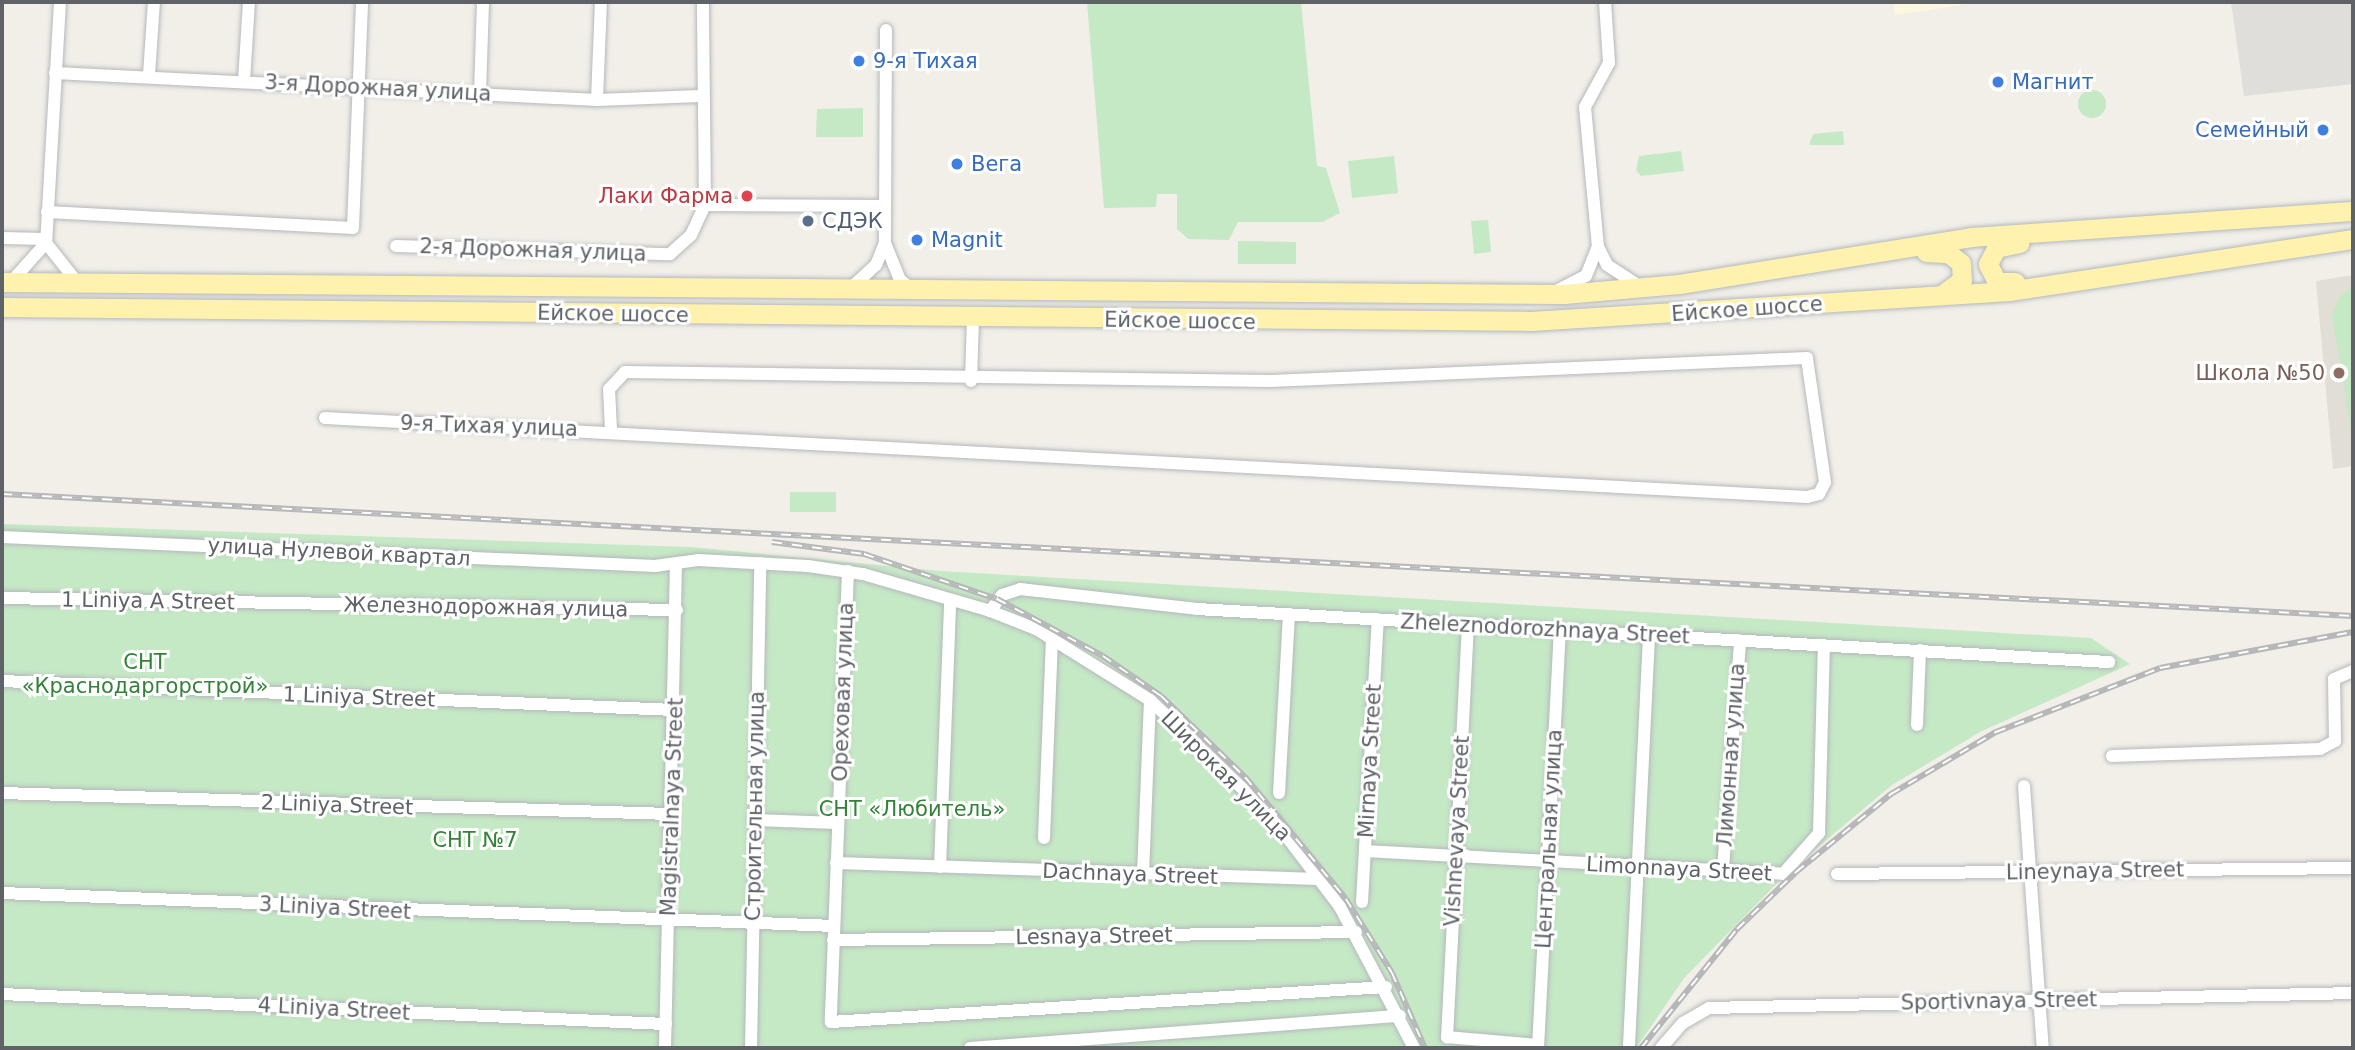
<!DOCTYPE html>
<html>
<head>
<meta charset="utf-8">
<style>
	body { margin:0 }
	#map { position:relative; width:2355px; height:1050px; overflow:hidden; background:#f1efe8; font-family:"DejaVu Sans",sans-serif }
	div>[style] { position:absolute }
	[style*='--x'] { left:calc(var(--x)*1px); top:calc(var(--y)*1px); width:calc(var(--w)*1px); rotate:calc(var(--a)*1deg) }
	.commercial>* { inset:0; background:#fef7e0 }
	.industrial>* { inset:0; background:#e0deda }
	.education>* { inset:0; background:#e1ded6 }
	.green>* { inset:0; background:#c5e8c5 }
	.round { border-radius:50% }
	.roads { filter:drop-shadow(0 0 2px #b5b8bc) drop-shadow(0 0 2px #b5b8bc) }
	.minor>* { height:12px; margin:-6px; padding:0 6px; transform-origin:6px; border-radius:6px; background:#fff }
	.primary>* { height:19px; margin:-9.5px; padding:0 9.5px; transform-origin:9.5px; border-radius:9.5px; background:#fff2af }
	.rail>* { height:6px; margin-top:-3px; transform-origin:0; background:repeating-linear-gradient(90deg,#fff 0 10px,#b6b7b8 0 20px); box-sizing:border-box; border-block:2px solid #b6b7b8 }
	.dots>* { width:19px; height:19px; translate:-50% -50%; box-sizing:border-box; border:4px solid #fff; border-radius:50% }
	span { translate:-50% -50%; white-space:nowrap; text-align:center; line-height:1.15; -webkit-text-stroke:6px #fff; paint-order:stroke }
	.shop-label { font-size:21px; color:#366cbe }
	.left { translate:0 -50%; text-align:left }
	.right { translate:-100% -50%; text-align:right }
	.street-label { font-size:21px; color:#5f6368 }
	.health-label { font-size:21px; color:#be3a42 }
	.service-label { font-size:21px; color:#4e5e75 }
	.education-label { font-size:21px; color:#785e54 }
	.park-label { font-size:21px; color:#348238 }
	.frame { position:absolute; inset:0; border:4px solid #5f6368; pointer-events:none }
</style>
</head>
<body>
<div id="map">
	<div class="commercial">
		<div style="clip-path:polygon(1894px 2px,1975px 2px,1975px 3px,1895px 15px)"></div>
	</div>
	<div class="industrial">
		<div style="clip-path:polygon(2231px 2px,2353px 2px,2353px 84px,2244px 96px)"></div>
	</div>
	<div class="education">
		<div style="clip-path:polygon(2353px 275px,2353px 466px,2333px 469px,2316px 281px)"></div>
	</div>
	<div class="green">
		<div style="clip-path:polygon(1087px 2px,1301px 2px,1317px 166px,1326px 168px,1340px 213px,1322px 222px,1238px 222px,1229px 240px,1188px 239px,1177px 229px,1177px 194px,1157px 194px,1156px 207px,1104px 208px)"></div>
		<div class="round" style="left:2078px;top:90px;width:28px;height:28px"></div>
		<div style="clip-path:polygon(863px 108px,863px 137px,816px 137px,817px 109px)"></div>
		<div style="clip-path:polygon(1843px 131px,1844px 145px,1809px 145px,1813px 134px)"></div>
		<div style="clip-path:polygon(1681px 151px,1684px 171px,1641px 176px,1636px 170px,1639px 156px)"></div>
		<div style="clip-path:polygon(1394px 156px,1398px 193px,1352px 198px,1348px 161px)"></div>
		<div style="clip-path:polygon(1488px 220px,1491px 252px,1474px 254px,1471px 221px)"></div>
		<div style="clip-path:polygon(1238px 241px,1296px 242px,1296px 264px,1238px 264px)"></div>
		<div style="clip-path:polygon(2353px 287px,2353px 441px,2332px 315px,2340px 296px)"></div>
		<div style="clip-path:polygon(790px 492px,836px 492px,836px 512px,790px 512px)"></div>
		<div style="clip-path:polygon(2px 524px,690px 547px,940px 571px,2091px 638px,2130px 664px,1980px 732px,1892px 785px,1788px 872px,1685px 977px,1636px 1048px,2px 1048px)"></div>
	</div>
	<div class="roads">
		<div class="minor">
			<div style="--x:60;--y:2;--w:241;--a:93.3"></div>
			<div style="--x:46;--y:243;--w:50;--a:51.5"></div>
			<div style="--x:1605;--y:2;--w:61;--a:86.2"></div>
			<div style="--x:1609;--y:63;--w:50;--a:118.6"></div>
			<div style="--x:1585;--y:107;--w:141;--a:84.7"></div>
			<div style="--x:1598;--y:247;--w:20;--a:63"></div>
			<div style="--x:1607;--y:265;--w:38;--a:33"></div>
			<div style="--x:886;--y:30;--w:213;--a:90.3"></div>
			<div style="--x:885;--y:243;--w:40;--a:68"></div>
			<div style="--x:900;--y:280;--w:16;--a:38"></div>
			<div style="--x:55;--y:73;--w:543;--a:2.85"></div>
			<div style="--x:597;--y:100;--w:103;--a:-2.2"></div>
			<div style="--x:149;--y:75;--w:73;--a:-86.1"></div>
			<div style="--x:244;--y:81;--w:79;--a:-86.4"></div>
			<div style="--x:480;--y:93;--w:91;--a:-88.1"></div>
			<div style="--x:597;--y:100;--w:98;--a:-87.7"></div>
			<div style="--x:705;--y:205;--w:178;--a:0.3"></div>
			<div style="--x:47;--y:212;--w:306;--a:3"></div>
			<div style="--x:353;--y:228;--w:226;--a:-87.7"></div>
			<div style="--x:2;--y:238;--w:44;--a:1.3"></div>
			<div style="--x:396;--y:246;--w:274;--a:1.7"></div>
			<div style="--x:670;--y:254;--w:28;--a:-42"></div>
			<div style="--x:691;--y:235;--w:33;--a:-65"></div>
			<div style="--x:705;--y:205;--w:203;--a:-90.6"></div>
			<div style="--x:11;--y:282;--w:52;--a:-48.1"></div>
			<div style="--x:850;--y:289;--w:35;--a:-43"></div>
			<div style="--x:876;--y:265;--w:24;--a:-68"></div>
			<div style="--x:1558;--y:290;--w:31;--a:-27"></div>
			<div style="--x:1586;--y:276;--w:31;--a:-68"></div>
			<div style="--x:971;--y:381;--w:63;--a:-88.2"></div>
			<div style="--x:325;--y:418;--w:1484;--a:3.05"></div>
			<div style="--x:1807;--y:497;--w:12;--a:-14"></div>
			<div style="--x:1819;--y:494;--w:13;--a:-63"></div>
			<div style="--x:1825;--y:482;--w:125;--a:-98.3"></div>
			<div style="--x:1807;--y:358;--w:537;--a:177.55"></div>
			<div style="--x:1270;--y:381;--w:645;--a:-179.2"></div>
			<div style="--x:625;--y:372;--w:23;--a:133"></div>
			<div style="--x:609;--y:389;--w:41;--a:87.2"></div>
			<div style="--x:2;--y:537;--w:654;--a:2.54"></div>
			<div style="--x:655;--y:566;--w:43;--a:-7.9"></div>
			<div style="--x:698;--y:560;--w:110;--a:3.1"></div>
			<div style="--x:808;--y:566;--w:56;--a:8.3"></div>
			<div style="--x:863;--y:574;--w:132;--a:16.2"></div>
			<div style="--x:990;--y:611;--w:49;--a:21.4"></div>
			<div style="--x:1036;--y:629;--w:134;--a:31.9"></div>
			<div style="--x:1150;--y:700;--w:168;--a:43.8"></div>
			<div style="--x:1271;--y:816;--w:114;--a:52.8"></div>
			<div style="--x:1340;--y:907;--w:159;--a:62.3"></div>
			<div style="--x:848;--y:571;--w:451;--a:92.2"></div>
			<div style="--x:831;--y:1022;--w:556;--a:-3.61"></div>
			<div style="--x:2;--y:598;--w:675;--a:1.02"></div>
			<div style="--x:990;--y:611;--w:20;--a:-53"></div>
			<div style="--x:1002;--y:595;--w:19;--a:-18"></div>
			<div style="--x:1020;--y:589;--w:178;--a:6.4"></div>
			<div style="--x:1197;--y:609;--w:914;--a:3.33"></div>
			<div style="--x:1468;--y:624;--w:414;--a:92.9"></div>
			<div style="--x:1447;--y:1037;--w:91;--a:5"></div>
			<div style="--x:2;--y:681;--w:674;--a:2.47"></div>
			<div style="--x:1917;--y:725;--w:75;--a:-87.7"></div>
			<div style="--x:2112;--y:756;--w:208;--a:-1.9"></div>
			<div style="--x:2320;--y:749;--w:17;--a:-28"></div>
			<div style="--x:2335;--y:741;--w:62;--a:-90.9"></div>
			<div style="--x:2334;--y:679;--w:21;--a:-23"></div>
			<div style="--x:2024;--y:786;--w:263;--a:85.9"></div>
			<div style="--x:2;--y:793;--w:670;--a:1.8"></div>
			<div style="--x:1279;--y:793;--w:179;--a:-86.8"></div>
			<div style="--x:754;--y:820;--w:84;--a:2"></div>
			<div style="--x:1044;--y:838;--w:198;--a:-87.7"></div>
			<div style="--x:1365;--y:851;--w:419;--a:3.1"></div>
			<div style="--x:1783;--y:874;--w:55;--a:-48.7"></div>
			<div style="--x:1819;--y:833;--w:188;--a:-88.5"></div>
			<div style="--x:836;--y:863;--w:484;--a:1.9"></div>
			<div style="--x:940;--y:867;--w:265;--a:-87.8"></div>
			<div style="--x:1723;--y:869;--w:229;--a:-85.7"></div>
			<div style="--x:1143;--y:874;--w:174;--a:-87.7"></div>
			<div style="--x:1837;--y:874;--w:516;--a:-0.67"></div>
			<div style="--x:2;--y:893;--w:833;--a:2.27"></div>
			<div style="--x:1362;--y:902;--w:283;--a:-86.8"></div>
			<div style="--x:833;--y:940;--w:523;--a:-0.88"></div>
			<div style="--x:2;--y:994;--w:665;--a:2.59"></div>
			<div style="--x:1629;--y:1045;--w:410;--a:-87.2"></div>
			<div style="--x:665;--y:1048;--w:482;--a:-88.7"></div>
			<div style="--x:751;--y:1048;--w:485;--a:-88.9"></div>
			<div style="--x:970;--y:1048;--w:431;--a:-4.3"></div>
			<div style="--x:1538;--y:1048;--w:419;--a:-87"></div>
			<div style="--x:1661;--y:1048;--w:33;--a:-49"></div>
			<div style="--x:1683;--y:1023;--w:30;--a:-30"></div>
			<div style="--x:1709;--y:1008;--w:644;--a:-1.33"></div>
		</div>
		<div class="primary">
			<div style="--x:1926;--y:252;--w:22;--a:3"></div>
			<div style="--x:1948;--y:253;--w:16;--a:38"></div>
			<div style="--x:1961;--y:263;--w:17;--a:87"></div>
			<div style="--x:1962;--y:280;--w:24;--a:144"></div>
			<div style="--x:2;--y:282;--w:1562;--a:0.44"></div>
			<div style="--x:1564;--y:294;--w:115;--a:-5"></div>
			<div style="--x:1679;--y:284;--w:296;--a:-9.1"></div>
			<div style="--x:1971;--y:237;--w:383;--a:-3.9"></div>
			<div style="--x:2015;--y:282;--w:18;--a:180"></div>
			<div style="--x:1997;--y:282;--w:20;--a:-117"></div>
			<div style="--x:1988;--y:264;--w:18;--a:-63"></div>
			<div style="--x:1996;--y:248;--w:24;--a:-12"></div>
			<div style="--x:2;--y:307;--w:1529;--a:0.52"></div>
			<div style="--x:1531;--y:321;--w:479;--a:-3.6"></div>
			<div style="--x:2009;--y:291;--w:348;--a:-8.6"></div>
		</div>
	</div>
	<div class="rail">
		<div style="--x:2;--y:494;--w:2354;--a:2.97"></div>
		<div style="--x:772;--y:542;--w:93;--a:7.4"></div>
		<div style="--x:864;--y:554;--w:140;--a:18.7"></div>
		<div style="--x:997;--y:599;--w:120;--a:28.3"></div>
		<div style="--x:1103;--y:656;--w:70;--a:34.6"></div>
		<div style="--x:1161;--y:696;--w:117;--a:44"></div>
		<div style="--x:1245;--y:777;--w:158;--a:50.4"></div>
		<div style="--x:1346;--y:899;--w:87;--a:58.1"></div>
		<div style="--x:1392;--y:973;--w:82;--a:66.3"></div>
		<div style="--x:1641;--y:1048;--w:153;--a:-51.1"></div>
		<div style="--x:1737;--y:929;--w:82;--a:-44"></div>
		<div style="--x:1796;--y:872;--w:123;--a:-39.4"></div>
		<div style="--x:1891;--y:794;--w:122;--a:-30.6"></div>
		<div style="--x:1996;--y:732;--w:176;--a:-21.3"></div>
		<div style="--x:2160;--y:668;--w:196;--a:-10.6"></div>
	</div>
	<div class="dots">
		<div style="left:859px;top:61px;background:#3f7fe0"></div>
		<div style="left:1998px;top:82px;background:#3f7fe0"></div>
		<div style="left:2323px;top:130px;background:#3f7fe0"></div>
		<div style="left:957px;top:164px;background:#3f7fe0"></div>
		<div style="left:747px;top:196px;background:#e0444e"></div>
		<div style="left:808px;top:221px;background:#5c6f8a"></div>
		<div style="left:917px;top:240px;background:#3f7fe0"></div>
		<div style="left:2339px;top:373px;background:#8d6e63"></div>
	</div>
	<div class="shop-label">
		<span class="left" style="left:873px;top:61px">9-я Тихая</span>
		<span class="left" style="left:2012px;top:82px">Магнит</span>
		<span class="right" style="left:2309px;top:130px">Семейный</span>
		<span class="left" style="left:971px;top:164px">Вега</span>
		<span class="left" style="left:931px;top:240px">Magnit</span>
	</div>
	<div class="street-label">
		<span style="left:378px;top:88px;rotate:3deg">3-я Дорожная улица</span>
		<span style="left:533px;top:250px;rotate:2deg">2-я Дорожная улица</span>
		<span style="left:1747px;top:309px;rotate:-4deg">Ейское шоссе</span>
		<span style="left:613px;top:314px;rotate:1deg">Ейское шоссе</span>
		<span style="left:1180px;top:321px;rotate:1deg">Ейское шоссе</span>
		<span style="left:489px;top:426px;rotate:2deg">9-я Тихая улица</span>
		<span style="left:339px;top:552px;rotate:3deg">улица Нулевой квартал</span>
		<span style="left:148px;top:601px;rotate:1deg">1 Liniya A Street</span>
		<span style="left:486px;top:607px;rotate:1deg">Железнодорожная улица</span>
		<span style="left:1545px;top:629px;rotate:3deg">Zheleznodorozhnaya Street</span>
		<span style="left:843px;top:692px;rotate:-88deg">Ореховая улица</span>
		<span style="left:359px;top:697px;rotate:2deg">1 Liniya Street</span>
		<span style="left:1731px;top:755px;rotate:-86deg">Лимонная улица</span>
		<span style="left:1370px;top:761px;rotate:-87deg">Mirnaya Street</span>
		<span style="left:1226px;top:776px;rotate:45deg">Широкая улица</span>
		<span style="left:337px;top:805px;rotate:2deg">2 Liniya Street</span>
		<span style="left:755px;top:806px;rotate:-89deg">Строительная улица</span>
		<span style="left:672px;top:807px;rotate:-88deg">Magistralnaya Street</span>
		<span style="left:1457px;top:831px;rotate:-87deg">Vishnevaya Street</span>
		<span style="left:1549px;top:839px;rotate:-87deg">Центральная улица</span>
		<span style="left:1679px;top:869px;rotate:3deg">Limonnaya Street</span>
		<span style="left:2095px;top:871px;rotate:-1deg">Lineynaya Street</span>
		<span style="left:1130px;top:874px;rotate:2deg">Dachnaya Street</span>
		<span style="left:335px;top:908px;rotate:3deg">3 Liniya Street</span>
		<span style="left:1094px;top:936px;rotate:-1deg">Lesnaya Street</span>
		<span style="left:1999px;top:1001px;rotate:-1deg">Sportivnaya Street</span>
		<span style="left:334px;top:1009px;rotate:3deg">4 Liniya Street</span>
	</div>
	<div class="health-label">
		<span class="right" style="left:733px;top:196px">Лаки Фарма</span>
	</div>
	<div class="service-label">
		<span class="left" style="left:822px;top:221px">СДЭК</span>
	</div>
	<div class="education-label">
		<span class="right" style="left:2325px;top:373px">Школа №50</span>
	</div>
	<div class="park-label">
		<span style="left:145px;top:674px">СНТ<br>«Краснодаргорстрой»</span>
		<span style="left:912px;top:809px">СНТ «Любитель»</span>
		<span style="left:475px;top:840px">СНТ №7</span>
	</div>
	<div class="frame"></div>
</div>
</body>
</html>
